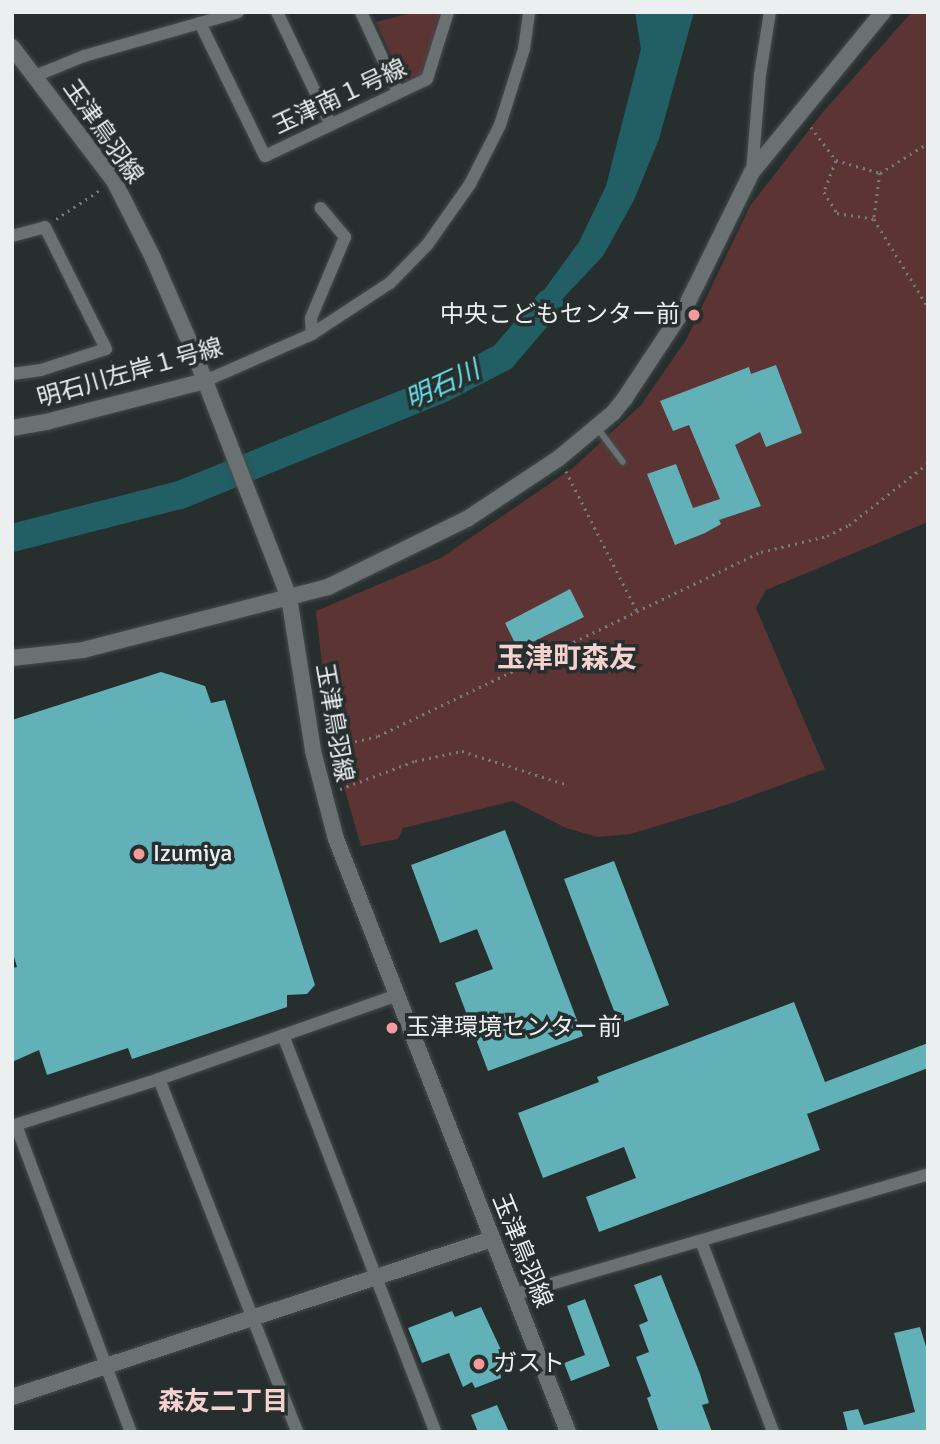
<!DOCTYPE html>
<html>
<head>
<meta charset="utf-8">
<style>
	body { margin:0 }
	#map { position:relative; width:940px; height:1444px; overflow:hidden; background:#272e2e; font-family:Signika,"Noto Sans JP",sans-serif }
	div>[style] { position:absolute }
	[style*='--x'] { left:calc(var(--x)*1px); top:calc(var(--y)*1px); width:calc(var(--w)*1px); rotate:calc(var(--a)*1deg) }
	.green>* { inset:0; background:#5c3434 }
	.water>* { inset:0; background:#215f65 }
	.river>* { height:28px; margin:-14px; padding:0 14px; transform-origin:14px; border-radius:14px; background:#215f65 }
	.building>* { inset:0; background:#62b1b8 }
	.path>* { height:2.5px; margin-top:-1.25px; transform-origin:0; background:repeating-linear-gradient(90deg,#767c7c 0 2px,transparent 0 7px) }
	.roads { filter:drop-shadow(0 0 2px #454a4a) drop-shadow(0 0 2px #454a4a) }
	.service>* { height:6px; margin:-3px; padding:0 3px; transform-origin:3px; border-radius:3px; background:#697172 }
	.minor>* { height:12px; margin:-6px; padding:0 6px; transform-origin:6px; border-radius:6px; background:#697172 }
	.tertiary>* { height:16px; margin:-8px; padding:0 8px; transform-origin:8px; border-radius:8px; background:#697172 }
	.dots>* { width:19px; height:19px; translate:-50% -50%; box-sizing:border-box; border:4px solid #272e2e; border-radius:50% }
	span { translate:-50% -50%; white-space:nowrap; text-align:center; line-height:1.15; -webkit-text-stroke:7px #272e2e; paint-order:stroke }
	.street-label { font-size:24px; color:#ebefef }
	.poi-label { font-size:24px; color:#ebefef }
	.right { translate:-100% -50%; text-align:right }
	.left { translate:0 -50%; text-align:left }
	.water-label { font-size:26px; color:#6be3ee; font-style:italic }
	.neighbourhood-label { font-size:26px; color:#f5d1d0; font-weight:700 }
	.quarter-label { font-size:28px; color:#f5d1d0; font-weight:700 }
	.frame { position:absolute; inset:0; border:14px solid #ebefef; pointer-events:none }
</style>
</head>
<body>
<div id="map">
	<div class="green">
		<div style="clip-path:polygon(414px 12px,443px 12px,420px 79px,403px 82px,376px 22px)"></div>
		<div style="clip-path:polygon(912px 12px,928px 12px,928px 522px,766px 590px,756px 608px,825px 769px,729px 804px,631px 834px,598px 837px,566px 828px,513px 801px,403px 828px,398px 839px,361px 846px,331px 742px,316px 611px,441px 558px,574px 467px,641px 405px,686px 340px,750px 206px,823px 112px)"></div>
	</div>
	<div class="water">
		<div style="clip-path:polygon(635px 12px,694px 12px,659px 139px,634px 200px,603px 256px,520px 344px,539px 297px,579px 242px,606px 186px,641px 49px)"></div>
	</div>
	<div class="river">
		<div style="--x:12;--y:538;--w:173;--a:-14.4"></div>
		<div style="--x:180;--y:495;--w:279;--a:-22.1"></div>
		<div style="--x:439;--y:390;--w:72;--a:-27.3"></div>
		<div style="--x:503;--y:357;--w:71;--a:-49.6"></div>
	</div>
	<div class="building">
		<div style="clip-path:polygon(776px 365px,802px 433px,766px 447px,760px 432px,735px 445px,761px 506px,719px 520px,721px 524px,705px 533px,675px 545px,647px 474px,676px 464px,693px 508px,720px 499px,689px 425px,673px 431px,660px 401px,749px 367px,751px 374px)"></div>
		<div style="clip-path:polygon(570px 589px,584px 617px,518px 649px,505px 623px)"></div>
		<div style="clip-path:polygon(161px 672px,205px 686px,211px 703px,225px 700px,315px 985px,307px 994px,287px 995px,287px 1007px,132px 1059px,128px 1048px,47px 1075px,39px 1050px,12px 1062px,12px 968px,17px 967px,12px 950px,12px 720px)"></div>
		<div style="clip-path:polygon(505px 830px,583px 1036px,488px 1071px,455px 983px,493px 969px,477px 929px,440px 943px,411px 865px)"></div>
		<div style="clip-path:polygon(614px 861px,669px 1005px,619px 1024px,564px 879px)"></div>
		<div style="clip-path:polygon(794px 1002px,825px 1082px,928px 1043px,928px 1068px,807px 1114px,820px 1150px,599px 1232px,586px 1197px,636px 1178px,624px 1147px,543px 1178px,518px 1113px,599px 1082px,597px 1077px)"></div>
		<div style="clip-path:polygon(661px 1275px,700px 1374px,709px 1403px,702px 1405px,712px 1432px,659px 1432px,647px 1398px,651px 1396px,636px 1357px,649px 1352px,639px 1325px,648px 1321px,634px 1285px)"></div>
		<div style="clip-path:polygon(585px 1299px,610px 1366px,571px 1381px,564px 1363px,585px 1355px,567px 1306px)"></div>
		<div style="clip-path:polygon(481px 1307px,509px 1367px,500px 1371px,501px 1378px,475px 1388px,472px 1382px,463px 1387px,449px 1353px,422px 1363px,408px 1328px,452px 1311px,455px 1317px)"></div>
		<div style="clip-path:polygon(920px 1327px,928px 1353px,928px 1432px,848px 1432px,843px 1412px,858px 1409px,864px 1425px,915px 1412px,894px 1333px)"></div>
		<div style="clip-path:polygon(497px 1405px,509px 1432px,478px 1432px,471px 1415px)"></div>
	</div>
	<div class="path">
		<div style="--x:811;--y:127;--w:41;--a:52.9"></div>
		<div style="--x:836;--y:160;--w:46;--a:16.5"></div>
		<div style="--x:880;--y:173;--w:57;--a:-32"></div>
		<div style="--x:836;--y:161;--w:33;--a:111"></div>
		<div style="--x:824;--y:192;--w:25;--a:58"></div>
		<div style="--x:837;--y:213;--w:37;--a:9"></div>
		<div style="--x:880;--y:173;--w:46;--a:97.4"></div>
		<div style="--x:874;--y:219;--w:103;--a:58.5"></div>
		<div style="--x:56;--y:219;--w:53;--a:-33.4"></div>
		<div style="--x:111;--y:361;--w:28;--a:72"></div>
		<div style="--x:566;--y:471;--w:157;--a:63.1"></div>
		<div style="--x:328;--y:748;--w:51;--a:-13.5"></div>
		<div style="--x:378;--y:736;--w:425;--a:-25.7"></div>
		<div style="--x:761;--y:552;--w:68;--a:-13.6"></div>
		<div style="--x:827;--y:536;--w:25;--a:-27"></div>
		<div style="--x:849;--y:525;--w:100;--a:-38.1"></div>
		<div style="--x:340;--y:789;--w:80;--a:-20.5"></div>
		<div style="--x:415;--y:761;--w:48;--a:-12"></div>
		<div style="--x:462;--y:751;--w:111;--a:17.8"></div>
	</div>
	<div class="roads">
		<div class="service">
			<div style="--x:598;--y:429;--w:41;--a:52.9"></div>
		</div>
		<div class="minor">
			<div style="--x:277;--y:12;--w:123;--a:64.5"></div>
			<div style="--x:361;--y:12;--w:88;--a:65.2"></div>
			<div style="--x:200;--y:23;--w:148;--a:64"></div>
			<div style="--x:265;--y:156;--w:179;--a:-25.4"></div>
			<div style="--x:427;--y:79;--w:70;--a:-72.6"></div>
			<div style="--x:35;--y:76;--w:53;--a:-22.2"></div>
			<div style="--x:84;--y:56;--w:160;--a:-15.9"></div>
			<div style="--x:752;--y:172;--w:97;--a:-85.3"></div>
			<div style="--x:760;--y:75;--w:64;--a:-81"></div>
			<div style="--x:12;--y:236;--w:34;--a:-15"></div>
			<div style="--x:45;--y:227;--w:136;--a:63.4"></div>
			<div style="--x:106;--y:349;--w:68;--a:162.1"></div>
			<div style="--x:41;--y:370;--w:29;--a:172"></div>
			<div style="--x:312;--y:334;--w:16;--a:-94"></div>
			<div style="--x:311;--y:318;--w:88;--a:-67.2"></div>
			<div style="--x:345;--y:237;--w:38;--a:-130"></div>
			<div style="--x:205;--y:381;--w:117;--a:-23.7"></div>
			<div style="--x:312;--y:334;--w:93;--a:-33.2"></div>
			<div style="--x:390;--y:283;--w:53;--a:-45.8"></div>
			<div style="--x:427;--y:245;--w:75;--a:-54.8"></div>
			<div style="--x:470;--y:184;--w:66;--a:-63"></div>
			<div style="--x:500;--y:125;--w:80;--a:-72.5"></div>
			<div style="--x:524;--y:49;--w:37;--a:-82"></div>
			<div style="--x:283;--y:1035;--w:425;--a:69"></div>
			<div style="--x:159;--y:1079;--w:379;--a:68.6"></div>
			<div style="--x:16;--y:1125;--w:328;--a:69.5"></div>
			<div style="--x:12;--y:1126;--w:154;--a:-17.7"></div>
			<div style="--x:159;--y:1079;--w:253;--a:-19.4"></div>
			<div style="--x:701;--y:1241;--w:204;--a:69.3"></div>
			<div style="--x:516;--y:1294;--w:429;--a:-16.2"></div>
		</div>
		<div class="tertiary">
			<div style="--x:12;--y:47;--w:168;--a:52.7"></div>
			<div style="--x:114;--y:181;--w:86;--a:63.1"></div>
			<div style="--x:153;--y:258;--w:100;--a:66.5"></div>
			<div style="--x:193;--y:350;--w:265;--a:68.8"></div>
			<div style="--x:289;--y:597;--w:156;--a:81.1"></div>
			<div style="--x:313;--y:751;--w:91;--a:75.4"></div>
			<div style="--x:336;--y:839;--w:637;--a:68.63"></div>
			<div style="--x:12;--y:428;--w:35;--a:-10"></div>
			<div style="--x:46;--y:422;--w:164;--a:-14.5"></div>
			<div style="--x:12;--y:658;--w:71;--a:-6.4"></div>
			<div style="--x:83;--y:650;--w:253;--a:-14.4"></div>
			<div style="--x:328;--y:587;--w:155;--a:-26.1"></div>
			<div style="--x:467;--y:519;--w:110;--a:-33.5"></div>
			<div style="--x:559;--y:458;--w:70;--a:-39.8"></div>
			<div style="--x:613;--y:413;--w:19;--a:-51"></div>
			<div style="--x:625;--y:398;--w:110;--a:-56.5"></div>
			<div style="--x:686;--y:306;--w:149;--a:-63.8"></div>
			<div style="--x:752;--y:172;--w:207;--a:-50.7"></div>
			<div style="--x:12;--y:1397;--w:505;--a:-18.22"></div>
		</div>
	</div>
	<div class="dots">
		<div style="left:694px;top:315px;background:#f59b9b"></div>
		<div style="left:139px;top:854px;background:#f59b9b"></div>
		<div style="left:392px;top:1028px;background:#f59b9b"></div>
		<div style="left:479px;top:1364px;background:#f59b9b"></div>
	</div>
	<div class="street-label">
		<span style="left:340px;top:97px;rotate:-25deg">玉津南１号線</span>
		<span style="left:103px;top:132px;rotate:55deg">玉津鳥羽線</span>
		<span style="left:130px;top:373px;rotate:-16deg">明石川左岸１号線</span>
		<span style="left:334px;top:723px;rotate:80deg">玉津鳥羽線</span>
		<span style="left:522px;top:1251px;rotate:68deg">玉津鳥羽線</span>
	</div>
	<div class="poi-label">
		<span class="right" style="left:680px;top:315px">中央こどもセンター前</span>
		<span class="left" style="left:153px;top:854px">Izumiya</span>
		<span class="left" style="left:406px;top:1028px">玉津環境センター前</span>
		<span class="left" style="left:493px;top:1364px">ガスト</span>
	</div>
	<div class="water-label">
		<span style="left:443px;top:386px;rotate:-25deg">明石川</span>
	</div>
	<div class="neighbourhood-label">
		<span style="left:223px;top:1403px">森友二丁目</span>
	</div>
	<div class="quarter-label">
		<span style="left:567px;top:658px">玉津町森友</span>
	</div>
	<div class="frame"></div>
</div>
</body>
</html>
